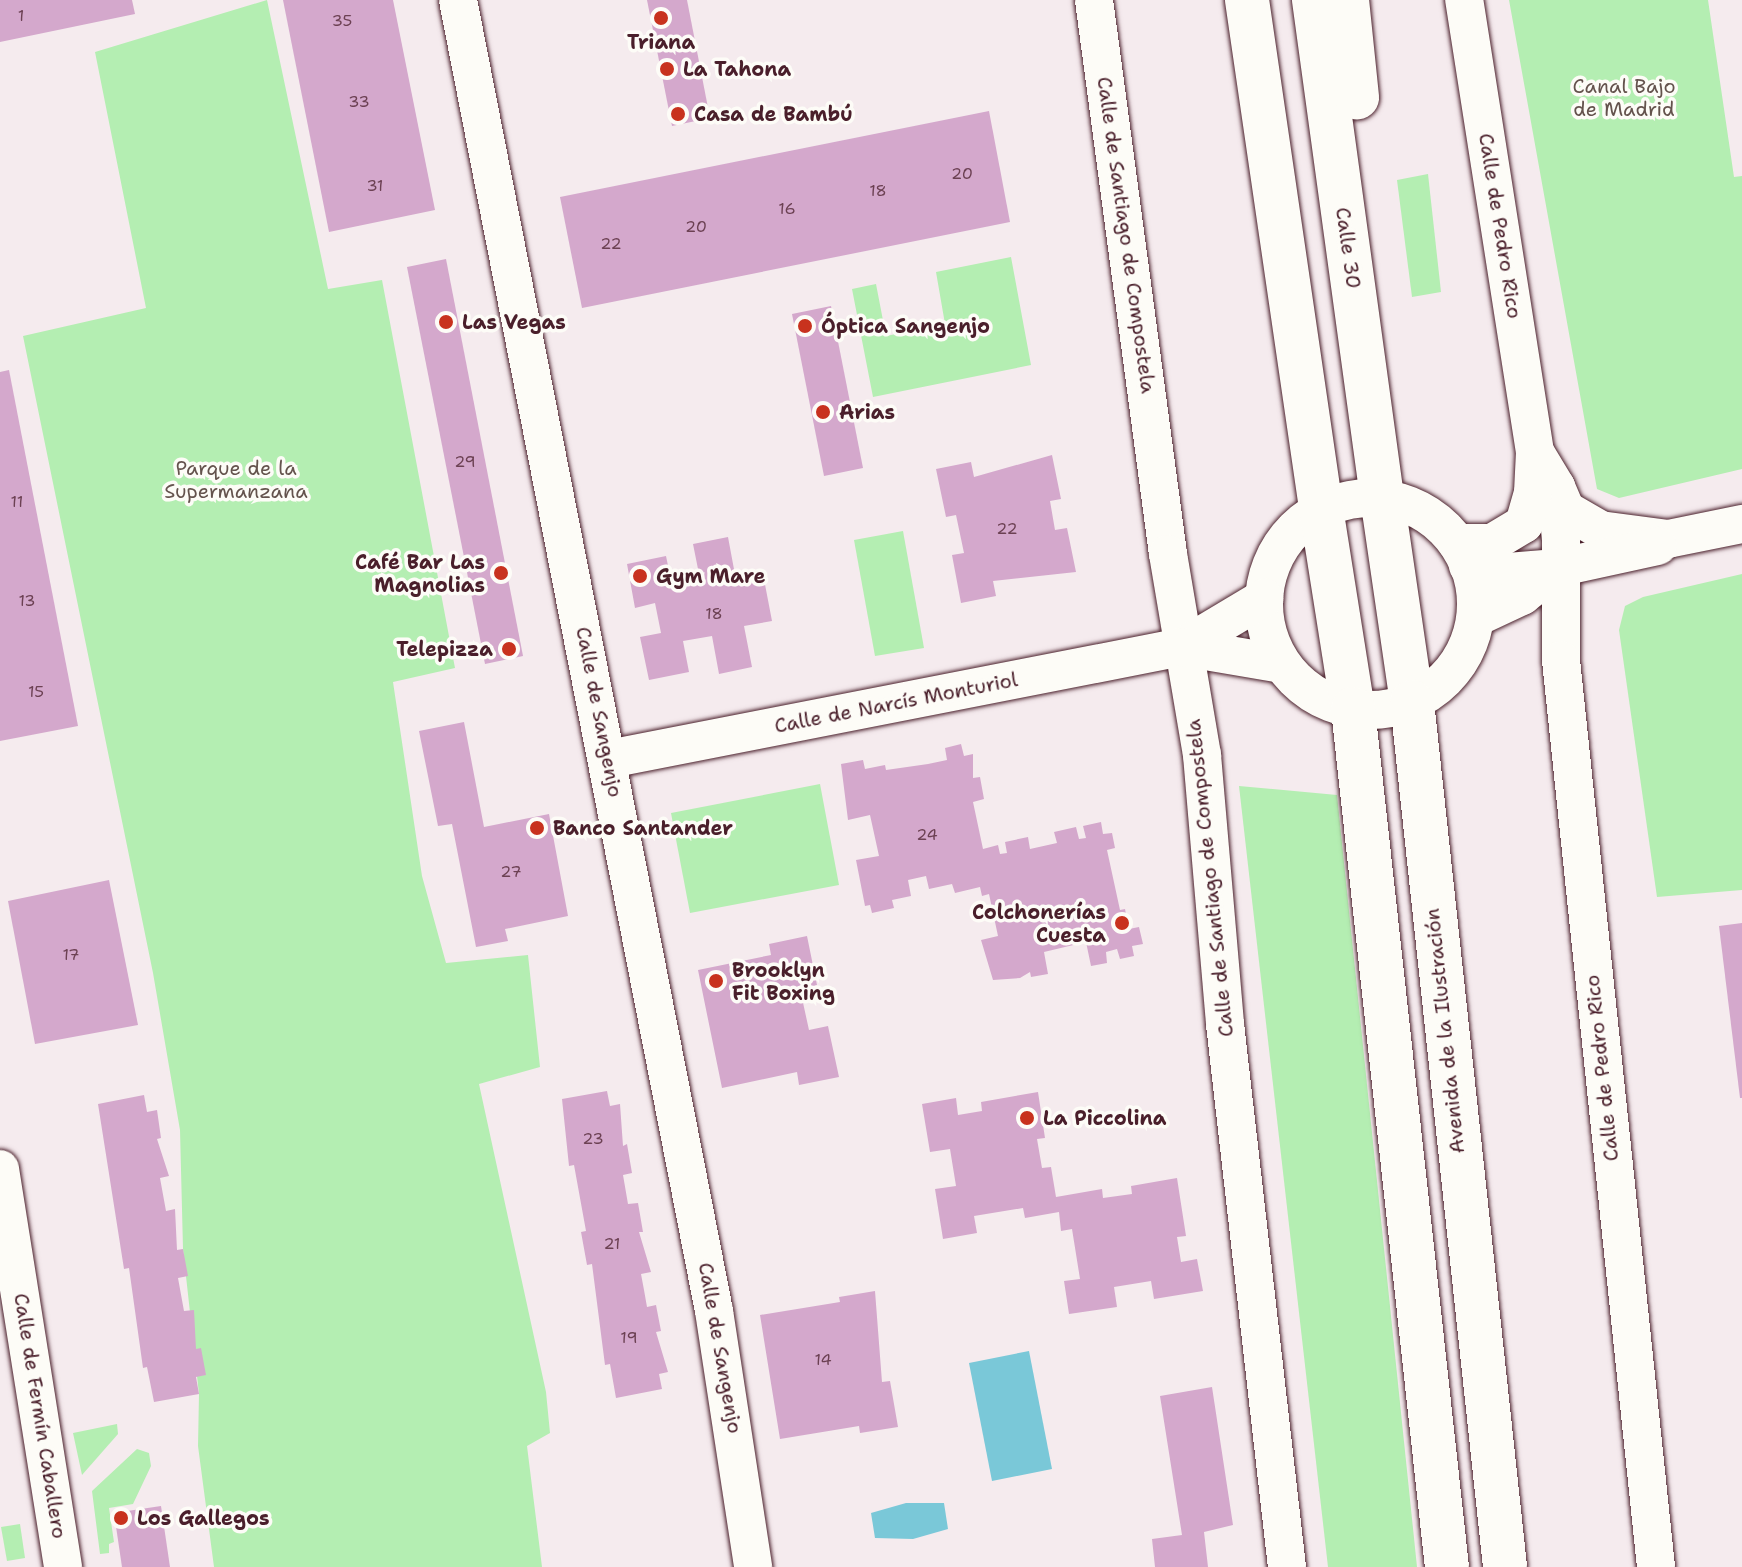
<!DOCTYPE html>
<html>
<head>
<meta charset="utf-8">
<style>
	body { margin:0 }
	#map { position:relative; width:1742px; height:1567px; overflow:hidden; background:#f5ebee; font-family:"Shantell Sans",sans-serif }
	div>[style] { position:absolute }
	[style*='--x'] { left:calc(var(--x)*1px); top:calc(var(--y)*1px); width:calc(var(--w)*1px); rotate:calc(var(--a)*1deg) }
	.green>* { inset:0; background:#b4eeb2 }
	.water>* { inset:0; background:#7ac8d8 }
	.building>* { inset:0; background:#d4a8cc }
	.roads { filter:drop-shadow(0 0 2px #4a1f2b) drop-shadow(0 0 2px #4a1f2b) }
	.minor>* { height:38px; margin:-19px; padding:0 19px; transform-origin:19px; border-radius:19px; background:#fdfcf7 }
	.minor>.ring { margin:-19px; padding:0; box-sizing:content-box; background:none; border:38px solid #fdfcf7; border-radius:50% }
	.trunk>* { height:44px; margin:-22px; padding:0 22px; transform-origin:22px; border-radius:22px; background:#fdfcf7 }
	.motorway>* { height:44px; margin:-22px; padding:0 22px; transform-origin:22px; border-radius:22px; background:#fdfcf7 }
	.dots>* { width:22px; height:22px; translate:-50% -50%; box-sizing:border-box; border:4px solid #fdfcf7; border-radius:50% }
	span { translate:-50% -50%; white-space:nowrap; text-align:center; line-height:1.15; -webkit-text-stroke:7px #fdfcf7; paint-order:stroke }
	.number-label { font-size:16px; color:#6c4153 }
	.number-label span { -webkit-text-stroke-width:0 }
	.poi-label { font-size:20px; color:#4a1f2b; font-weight:700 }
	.left { translate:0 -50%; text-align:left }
	.right { translate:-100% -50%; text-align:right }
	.park-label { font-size:20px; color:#64534d }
	.street-label { font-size:20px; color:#4a1f2b }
</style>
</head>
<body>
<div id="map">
	<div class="green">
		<div style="clip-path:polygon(267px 0,328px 289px,382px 280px,455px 668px,393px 682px,422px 876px,446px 963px,528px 955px,540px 1067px,479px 1084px,546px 1392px,550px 1433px,527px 1446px,542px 1567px,214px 1567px,198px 1446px,199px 1394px,183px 1249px,180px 1130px,153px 973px,23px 336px,146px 308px,95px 52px)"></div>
		<div style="clip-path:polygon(1509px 0,1708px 0,1734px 177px,1742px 176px,1742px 469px,1619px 498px,1597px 489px)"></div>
		<div style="clip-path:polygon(1428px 174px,1441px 292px,1412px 297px,1397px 180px)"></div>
		<div style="clip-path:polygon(1011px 257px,1031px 365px,873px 397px,852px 289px,876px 284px,886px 336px,945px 324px,936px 272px)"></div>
		<div style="clip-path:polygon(903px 531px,924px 648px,875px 656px,854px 540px)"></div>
		<div style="clip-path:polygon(1742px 574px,1742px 890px,1657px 897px,1619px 630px,1625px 606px,1643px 597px)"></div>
		<div style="clip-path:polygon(820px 784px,839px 885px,690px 913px,671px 813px)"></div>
		<div style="clip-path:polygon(1239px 786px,1337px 795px,1417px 1567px,1328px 1567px)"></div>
		<div style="clip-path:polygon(117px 1424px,118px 1434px,82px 1475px,73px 1433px)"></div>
		<div style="clip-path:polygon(137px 1449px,149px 1453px,151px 1466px,133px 1504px,109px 1508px,114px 1542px,109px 1544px,109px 1553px,100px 1554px,92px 1491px)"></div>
		<div style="clip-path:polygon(20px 1524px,25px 1558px,7px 1561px,1px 1527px)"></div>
	</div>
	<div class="water">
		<div style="clip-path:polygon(1029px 1351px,1052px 1469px,992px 1481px,969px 1363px)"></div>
		<div style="clip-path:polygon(906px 1503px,944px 1503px,948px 1529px,913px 1539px,875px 1538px,871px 1513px)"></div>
	</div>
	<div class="building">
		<div style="clip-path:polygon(0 0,132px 0,135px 14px,0 42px)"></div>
		<div style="clip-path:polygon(283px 0,393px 0,435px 210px,329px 232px)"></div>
		<div style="clip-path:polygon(647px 0,687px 0,710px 118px,672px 126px)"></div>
		<div style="clip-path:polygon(989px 111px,1010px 222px,582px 308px,560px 197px)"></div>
		<div style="clip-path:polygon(446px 259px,523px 656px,485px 664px,407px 267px)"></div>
		<div style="clip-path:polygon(831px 306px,863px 468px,824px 476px,792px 314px)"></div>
		<div style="clip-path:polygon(9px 370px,78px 726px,0 741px,0 372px)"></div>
		<div style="clip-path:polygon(1052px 455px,1061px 499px,1050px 501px,1055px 530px,1067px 528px,1076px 572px,993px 581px,996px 596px,961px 603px,952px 555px,964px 553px,956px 515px,946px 517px,936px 469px,971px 462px,974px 477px)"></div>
		<div style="clip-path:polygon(728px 537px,736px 580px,763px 574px,772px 621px,744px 626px,752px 667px,719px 674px,712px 636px,683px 641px,689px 672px,649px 680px,640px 637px,661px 633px,655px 603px,635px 608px,627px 564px,666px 556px,672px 585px,700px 579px,693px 544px)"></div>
		<div style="clip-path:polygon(464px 722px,484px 827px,549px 814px,568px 916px,505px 929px,508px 941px,476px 947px,452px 824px,438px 826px,419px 731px)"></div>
		<div style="clip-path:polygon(961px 744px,964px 756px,973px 754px,973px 778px,980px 777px,984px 799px,973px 802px,983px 849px,998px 845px,1000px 854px,1007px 853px,1005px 842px,1028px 837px,1030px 849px,1057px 843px,1054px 832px,1076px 827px,1079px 839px,1086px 838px,1083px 826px,1101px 822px,1103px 834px,1112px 833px,1115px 848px,1107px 850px,1120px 910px,1125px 909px,1129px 929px,1139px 927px,1143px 944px,1132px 946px,1134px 956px,1120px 959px,1117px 949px,1106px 952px,1107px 963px,1091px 966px,1086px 942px,1044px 952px,1048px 974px,1031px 977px,1030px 972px,1020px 978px,993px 980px,981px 940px,998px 936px,989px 894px,982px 896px,980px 887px,955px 893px,952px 884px,929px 889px,926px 876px,908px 880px,911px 896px,892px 900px,894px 908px,872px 913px,870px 905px,865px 906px,856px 860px,879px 856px,870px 815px,848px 820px,841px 764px,863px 760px,865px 769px,885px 765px,886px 770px,928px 764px,947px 760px,945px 748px)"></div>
		<div style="clip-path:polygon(109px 880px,138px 1025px,35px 1044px,8px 901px)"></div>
		<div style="clip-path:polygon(1742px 923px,1742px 1098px,1740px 1098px,1719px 926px)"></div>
		<div style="clip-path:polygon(807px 936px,817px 985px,800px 989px,809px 1030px,828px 1026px,839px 1077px,799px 1085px,797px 1072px,722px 1088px,698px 970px,771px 955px,769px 944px)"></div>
		<div style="clip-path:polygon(607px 1091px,610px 1106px,620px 1104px,623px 1146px,627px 1144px,632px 1173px,623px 1175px,628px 1204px,638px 1203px,643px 1232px,639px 1232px,651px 1272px,641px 1274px,644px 1290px,647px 1307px,656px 1305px,661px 1331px,656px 1332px,668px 1372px,659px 1374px,662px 1389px,616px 1398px,610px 1364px,605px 1365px,592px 1264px,587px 1265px,581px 1232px,586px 1231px,574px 1165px,569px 1166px,562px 1099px)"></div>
		<div style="clip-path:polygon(1038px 1092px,1045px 1138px,1037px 1139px,1042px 1168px,1051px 1167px,1056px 1197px,1102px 1189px,1103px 1198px,1132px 1194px,1131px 1186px,1177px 1178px,1186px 1236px,1177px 1237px,1181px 1262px,1197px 1259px,1203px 1291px,1154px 1299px,1151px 1281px,1114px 1287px,1117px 1307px,1069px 1314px,1064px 1281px,1080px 1279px,1072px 1229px,1061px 1231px,1059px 1212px,1025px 1218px,1023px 1208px,974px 1216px,977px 1233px,943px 1239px,935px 1189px,956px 1186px,950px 1149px,930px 1152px,922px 1104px,956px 1098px,958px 1115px,982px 1111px,981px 1102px)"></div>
		<div style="clip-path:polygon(144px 1095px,147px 1112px,157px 1110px,161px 1138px,157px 1139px,169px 1176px,160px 1178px,166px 1211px,175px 1209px,177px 1250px,183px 1249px,188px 1276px,178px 1278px,184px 1311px,194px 1310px,196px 1349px,201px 1348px,206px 1375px,196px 1377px,199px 1394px,154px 1402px,147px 1367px,143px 1368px,129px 1268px,124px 1269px,98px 1104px)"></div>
		<div style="clip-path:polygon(875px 1291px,882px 1382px,890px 1381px,898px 1427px,860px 1433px,859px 1426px,780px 1439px,760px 1315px,840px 1302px,839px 1297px)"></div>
		<div style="clip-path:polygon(1212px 1387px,1233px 1525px,1204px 1532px,1208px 1567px,1155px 1567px,1152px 1539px,1182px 1535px,1160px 1396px)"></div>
		<div style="clip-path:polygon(161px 1506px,170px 1567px,122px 1567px,114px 1513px)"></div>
	</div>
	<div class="roads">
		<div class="minor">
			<div style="--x:458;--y:0;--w:1336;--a:78.95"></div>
			<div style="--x:714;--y:1311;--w:259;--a:81.3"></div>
			<div style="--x:1094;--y:0;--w:559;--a:82.39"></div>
			<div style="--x:1168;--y:554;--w:204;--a:80.4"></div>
			<div style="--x:1202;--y:755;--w:270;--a:85.1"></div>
			<div style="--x:1225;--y:1024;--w:547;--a:83.49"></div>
			<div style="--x:1535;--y:452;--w:41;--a:59"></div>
			<div style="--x:1556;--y:487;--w:53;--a:84.6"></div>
			<div style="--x:1561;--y:540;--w:120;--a:90"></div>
			<div style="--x:1561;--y:660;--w:912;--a:84.02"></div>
			<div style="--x:1556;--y:487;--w:25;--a:67"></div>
			<div style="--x:1566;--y:510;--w:39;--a:30"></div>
			<div style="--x:1600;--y:530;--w:69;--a:7.5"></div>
			<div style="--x:1668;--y:539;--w:76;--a:-11.5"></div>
			<div class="ring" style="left:1264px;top:498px;width:174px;height:174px"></div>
			<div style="--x:1457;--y:543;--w:35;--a:0"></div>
			<div style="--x:1492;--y:543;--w:37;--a:-31"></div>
			<div style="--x:1524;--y:524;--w:32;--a:-74"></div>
			<div style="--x:1533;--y:493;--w:41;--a:-87.2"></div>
			<div style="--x:1535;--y:452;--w:458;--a:-98.9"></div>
			<div style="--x:1468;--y:566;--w:40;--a:8.5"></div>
			<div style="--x:1508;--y:572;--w:49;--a:-4.7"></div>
			<div style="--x:1557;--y:568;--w:103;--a:-12.3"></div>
			<div style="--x:1477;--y:617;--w:50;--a:-25"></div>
			<div style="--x:1522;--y:596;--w:45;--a:-38.7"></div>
			<div style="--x:1182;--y:647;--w:96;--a:-30.9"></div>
			<div style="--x:609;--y:759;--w:584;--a:-11.06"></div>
			<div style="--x:1182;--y:647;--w:100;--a:9.7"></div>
			<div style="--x:0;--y:1169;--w:403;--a:81"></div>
		</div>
		<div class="trunk">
			<div style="--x:1382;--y:497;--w:207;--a:81.7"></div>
			<div style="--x:1412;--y:702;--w:870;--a:83.86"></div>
			<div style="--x:1321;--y:508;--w:204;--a:81"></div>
			<div style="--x:1353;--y:709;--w:863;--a:83.75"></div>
		</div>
		<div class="motorway">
			<div style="--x:1247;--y:0;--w:513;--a:81.71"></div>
			<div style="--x:1314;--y:0;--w:502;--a:82.21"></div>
			<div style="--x:1347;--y:0;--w:98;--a:84.1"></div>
		</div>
	</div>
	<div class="dots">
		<div style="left:661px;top:18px;background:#c8321e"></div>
		<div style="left:667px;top:69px;background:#c8321e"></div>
		<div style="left:678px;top:114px;background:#c8321e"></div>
		<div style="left:446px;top:322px;background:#c8321e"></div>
		<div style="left:805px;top:326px;background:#c8321e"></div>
		<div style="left:823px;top:412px;background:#c8321e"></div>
		<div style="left:501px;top:573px;background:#c8321e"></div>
		<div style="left:640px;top:576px;background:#c8321e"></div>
		<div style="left:509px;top:649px;background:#c8321e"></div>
		<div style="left:537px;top:828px;background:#c8321e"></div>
		<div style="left:1122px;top:923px;background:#c8321e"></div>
		<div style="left:716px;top:981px;background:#c8321e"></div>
		<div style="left:1027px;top:1118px;background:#c8321e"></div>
		<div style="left:121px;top:1518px;background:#c8321e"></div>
	</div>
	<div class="number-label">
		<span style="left:21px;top:16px">1</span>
		<span style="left:342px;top:21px">35</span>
		<span style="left:359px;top:102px">33</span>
		<span style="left:962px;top:174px">20</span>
		<span style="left:375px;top:186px">31</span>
		<span style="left:878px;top:191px">18</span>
		<span style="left:787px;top:209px">16</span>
		<span style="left:696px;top:227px">20</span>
		<span style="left:611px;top:244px">22</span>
		<span style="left:465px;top:462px">29</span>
		<span style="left:17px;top:502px">11</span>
		<span style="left:1007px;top:529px">22</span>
		<span style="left:27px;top:601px">13</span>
		<span style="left:714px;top:614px">18</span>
		<span style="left:36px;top:692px">15</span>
		<span style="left:927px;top:835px">24</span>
		<span style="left:511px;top:872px">27</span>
		<span style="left:71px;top:955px">17</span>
		<span style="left:593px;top:1139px">23</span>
		<span style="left:612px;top:1244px">21</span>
		<span style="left:629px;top:1338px">19</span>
		<span style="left:823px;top:1360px">14</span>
	</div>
	<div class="poi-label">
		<span style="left:661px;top:42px">Triana</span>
		<span class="left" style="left:683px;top:69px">La Tahona</span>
		<span class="left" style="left:694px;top:114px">Casa de Bambú</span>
		<span class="left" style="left:462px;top:322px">Las Vegas</span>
		<span class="left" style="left:821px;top:326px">Óptica Sangenjo</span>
		<span class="left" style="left:839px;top:412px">Arias</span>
		<span class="right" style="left:485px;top:574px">Café Bar Las<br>Magnolias</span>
		<span class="left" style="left:656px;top:576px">Gym Mare</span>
		<span class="right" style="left:493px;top:649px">Telepizza</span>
		<span class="left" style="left:553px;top:828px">Banco Santander</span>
		<span class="right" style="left:1106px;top:924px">Colchonerías<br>Cuesta</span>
		<span class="left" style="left:732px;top:982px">Brooklyn<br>Fit Boxing</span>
		<span class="left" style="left:1043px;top:1118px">La Piccolina</span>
		<span class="left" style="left:137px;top:1518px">Los Gallegos</span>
	</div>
	<div class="park-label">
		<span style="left:1624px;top:98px">Canal Bajo<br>de Madrid</span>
		<span style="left:236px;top:480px">Parque de la<br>Supermanzana</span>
	</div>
	<div class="street-label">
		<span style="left:1500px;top:226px;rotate:81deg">Calle de Pedro Rico</span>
		<span style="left:1126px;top:235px;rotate:82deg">Calle de Santiago de Compostela</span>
		<span style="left:1348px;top:248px;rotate:82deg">Calle 30</span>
		<span style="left:896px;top:703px;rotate:-11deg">Calle de Narcís Monturiol</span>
		<span style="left:599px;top:712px;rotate:79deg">Calle de Sangenjo</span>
		<span style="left:1210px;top:878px;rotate:-96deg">Calle de Santiago de Compostela</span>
		<span style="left:1445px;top:1031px;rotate:-96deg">Avenida de la Ilustración</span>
		<span style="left:1602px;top:1068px;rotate:-96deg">Calle de Pedro Rico</span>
		<span style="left:720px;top:1348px;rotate:80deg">Calle de Sangenjo</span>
		<span style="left:40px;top:1416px;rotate:81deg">Calle de Fermín Caballero</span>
	</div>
</div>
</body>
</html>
